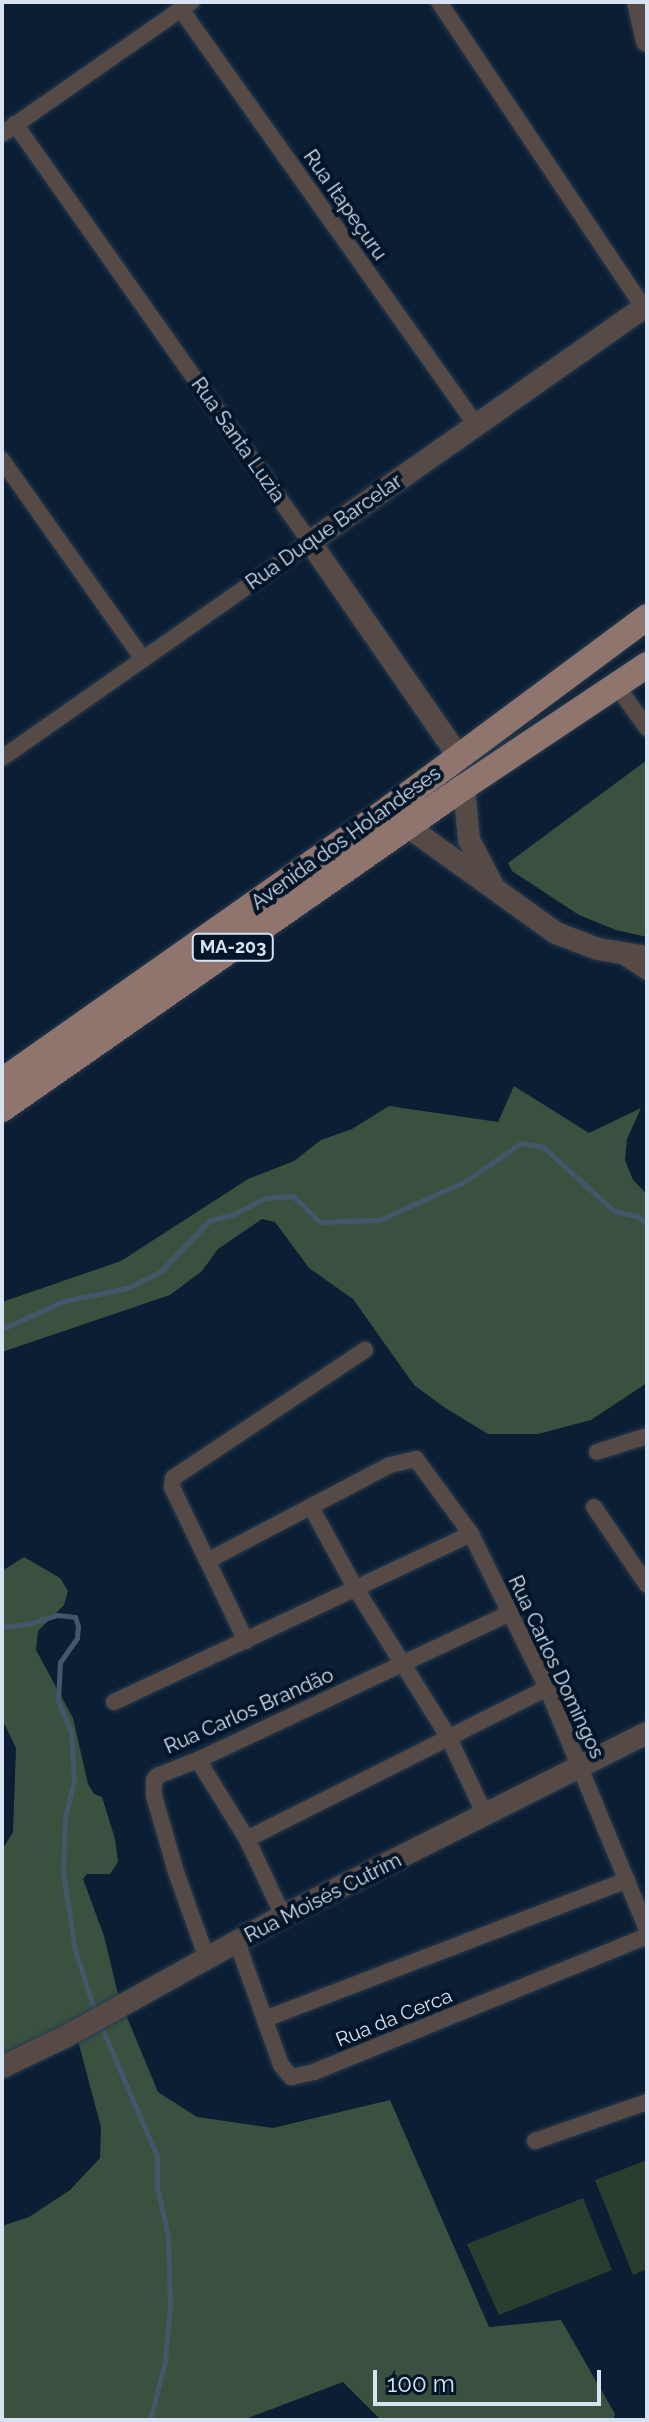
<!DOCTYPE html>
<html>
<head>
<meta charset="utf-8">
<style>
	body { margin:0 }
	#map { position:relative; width:649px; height:2422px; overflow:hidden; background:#0b1e33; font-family:Raleway,sans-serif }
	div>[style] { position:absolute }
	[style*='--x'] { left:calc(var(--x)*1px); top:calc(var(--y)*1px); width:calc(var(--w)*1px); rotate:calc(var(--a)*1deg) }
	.green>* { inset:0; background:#293e2f }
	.forest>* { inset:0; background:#3a5140 }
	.stream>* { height:5px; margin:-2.5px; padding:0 2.5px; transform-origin:2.5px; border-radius:2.5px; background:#44566a }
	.roads { filter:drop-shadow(0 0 2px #283a4e) drop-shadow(0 0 2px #283a4e) }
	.minor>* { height:16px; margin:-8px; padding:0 8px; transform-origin:8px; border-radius:8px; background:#564a46 }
	.tertiary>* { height:22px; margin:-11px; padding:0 11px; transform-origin:11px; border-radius:11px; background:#564a46 }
	.primary>* { height:26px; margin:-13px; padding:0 13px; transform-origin:13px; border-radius:13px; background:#8f756e }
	span { translate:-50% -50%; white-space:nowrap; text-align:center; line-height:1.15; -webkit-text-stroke:8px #031529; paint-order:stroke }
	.shield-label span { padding:2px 6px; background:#031529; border:2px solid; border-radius:6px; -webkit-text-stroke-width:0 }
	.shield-label { font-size:18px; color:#d7e3f2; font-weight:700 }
	.street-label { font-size:20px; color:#d7e3f2 }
	.frame { position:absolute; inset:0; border:4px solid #d7e3f2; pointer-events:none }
	.scale { position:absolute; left:373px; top:2370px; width:228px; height:36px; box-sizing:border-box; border:4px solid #d7e3f2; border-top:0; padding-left:10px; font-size:24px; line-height:28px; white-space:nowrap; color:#d7e3f2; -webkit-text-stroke:6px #031529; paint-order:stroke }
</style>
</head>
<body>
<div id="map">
	<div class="green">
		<div style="clip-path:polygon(647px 2160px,647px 2269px,633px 2275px,595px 2180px)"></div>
		<div style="clip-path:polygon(583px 2198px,612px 2270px,499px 2315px,467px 2244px)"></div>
	</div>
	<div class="forest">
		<div style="clip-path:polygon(647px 760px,647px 937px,616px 930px,579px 915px,512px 871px,508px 863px)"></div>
		<div style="clip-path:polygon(514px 1086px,589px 1133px,641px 1108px,627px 1139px,625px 1160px,633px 1180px,647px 1194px,647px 1383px,591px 1420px,538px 1434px,488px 1434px,444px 1407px,414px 1385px,353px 1299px,309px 1268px,275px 1222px,262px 1219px,218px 1249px,202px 1271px,170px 1295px,2px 1352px,2px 1302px,121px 1261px,248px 1179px,294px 1161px,321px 1140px,352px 1129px,389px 1106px,498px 1122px)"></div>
		<div style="clip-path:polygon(24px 1557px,60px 1578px,68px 1591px,64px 1605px,38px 1631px,36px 1650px,73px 1718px,88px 1784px,94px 1794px,102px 1797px,115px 1839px,118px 1862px,110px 1874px,87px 1874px,83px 1879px,104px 1936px,119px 1998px,158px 2092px,197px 2117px,273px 2128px,390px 2100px,489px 2327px,561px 2320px,615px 2414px,613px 2420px,381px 2420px,343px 2382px,243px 2420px,2px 2420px,2px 2226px,29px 2217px,70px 2190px,100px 2158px,101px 2127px,73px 2022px,2px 2054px,2px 1850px,13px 1832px,16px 1748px,2px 1719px,2px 1571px)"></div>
	</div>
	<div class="stream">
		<div style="--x:2;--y:1329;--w:68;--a:-24.3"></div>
		<div style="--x:64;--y:1301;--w:64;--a:-11.7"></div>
		<div style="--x:127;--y:1288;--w:37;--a:-26"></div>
		<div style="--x:160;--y:1272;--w:72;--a:-46.1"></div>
		<div style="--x:210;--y:1220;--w:25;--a:-14"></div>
		<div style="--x:234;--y:1214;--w:35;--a:-27"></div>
		<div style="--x:265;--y:1198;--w:28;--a:-4"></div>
		<div style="--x:293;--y:1196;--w:37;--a:44"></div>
		<div style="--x:320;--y:1222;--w:59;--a:-1.9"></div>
		<div style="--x:379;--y:1220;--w:93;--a:-24.1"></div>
		<div style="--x:464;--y:1182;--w:69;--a:-34.4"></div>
		<div style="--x:521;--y:1143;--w:22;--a:10"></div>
		<div style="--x:543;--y:1147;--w:96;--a:42"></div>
		<div style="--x:614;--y:1211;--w:24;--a:12"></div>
		<div style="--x:637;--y:1216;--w:13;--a:39"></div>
		<div style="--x:2;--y:1627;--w:26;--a:-7"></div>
		<div style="--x:28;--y:1624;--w:30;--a:-17"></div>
		<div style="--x:57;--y:1615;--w:18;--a:6"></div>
		<div style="--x:75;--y:1617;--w:9;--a:72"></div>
		<div style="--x:78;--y:1626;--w:12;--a:95"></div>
		<div style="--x:77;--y:1638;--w:29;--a:125"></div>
		<div style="--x:60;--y:1662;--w:39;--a:93"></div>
		<div style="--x:58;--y:1701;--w:33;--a:67"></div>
		<div style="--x:71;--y:1731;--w:50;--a:86.6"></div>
		<div style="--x:74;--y:1781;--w:37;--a:104"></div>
		<div style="--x:65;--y:1817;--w:56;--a:92"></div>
		<div style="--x:63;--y:1873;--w:78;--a:81.1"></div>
		<div style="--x:75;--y:1950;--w:68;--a:72.1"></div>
		<div style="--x:100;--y:2024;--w:144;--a:66.6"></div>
		<div style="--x:157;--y:2156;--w:31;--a:90"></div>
		<div style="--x:157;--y:2187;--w:50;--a:77.3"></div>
		<div style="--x:168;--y:2236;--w:71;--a:88.4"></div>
		<div style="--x:170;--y:2307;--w:54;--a:95.3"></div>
		<div style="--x:165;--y:2361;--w:61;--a:104.3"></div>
	</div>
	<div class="roads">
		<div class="minor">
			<div style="--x:439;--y:2;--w:368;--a:56.2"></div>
			<div style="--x:180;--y:8;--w:511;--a:54.63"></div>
			<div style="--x:2;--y:134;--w:231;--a:-34.9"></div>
			<div style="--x:2;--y:460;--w:244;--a:54.7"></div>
			<div style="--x:616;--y:685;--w:53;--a:54.2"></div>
			<div style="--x:2;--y:758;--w:376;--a:-35"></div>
			<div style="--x:310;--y:542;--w:512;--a:-125.21"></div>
			<div style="--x:621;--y:955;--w:31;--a:33"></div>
			<div style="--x:597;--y:1452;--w:52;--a:-17.7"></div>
			<div style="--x:594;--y:1507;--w:94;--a:55.8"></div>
			<div style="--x:312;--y:1509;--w:91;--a:61.2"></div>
			<div style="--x:356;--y:1589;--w:173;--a:58"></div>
			<div style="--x:448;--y:1736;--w:89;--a:64.9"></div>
			<div style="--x:209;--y:1560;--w:204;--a:-27.7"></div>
			<div style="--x:390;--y:1465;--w:27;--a:-13"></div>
			<div style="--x:416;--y:1459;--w:93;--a:53.7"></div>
			<div style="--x:471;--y:1534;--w:172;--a:63.7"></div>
			<div style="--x:547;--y:1688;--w:262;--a:67.5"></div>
			<div style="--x:246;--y:1641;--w:171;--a:-115.7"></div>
			<div style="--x:172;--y:1487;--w:9;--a:-84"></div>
			<div style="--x:173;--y:1478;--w:231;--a:-33.7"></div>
			<div style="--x:114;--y:1702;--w:395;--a:-25.2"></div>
			<div style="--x:198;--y:1760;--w:93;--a:58.2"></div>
			<div style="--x:247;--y:1839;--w:85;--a:64.9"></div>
			<div style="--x:247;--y:1839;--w:336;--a:-26.7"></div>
			<div style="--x:237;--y:1942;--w:131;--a:70.3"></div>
			<div style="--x:281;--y:2065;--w:16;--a:50"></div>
			<div style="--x:291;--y:2077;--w:24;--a:-12"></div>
			<div style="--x:314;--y:2072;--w:360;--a:-22.2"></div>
			<div style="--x:207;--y:1959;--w:92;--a:-109.6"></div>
			<div style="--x:176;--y:1872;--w:79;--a:-106.1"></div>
			<div style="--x:154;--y:1796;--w:16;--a:-90"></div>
			<div style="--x:154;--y:1780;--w:5;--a:-53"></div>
			<div style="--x:157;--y:1776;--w:44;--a:-21.3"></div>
			<div style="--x:198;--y:1760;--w:345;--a:-25.2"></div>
			<div style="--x:265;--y:2019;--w:388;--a:-21"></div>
			<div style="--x:535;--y:2141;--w:119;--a:-19.2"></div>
		</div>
		<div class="tertiary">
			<div style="--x:638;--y:2;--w:40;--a:77"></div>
			<div style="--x:459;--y:757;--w:262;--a:-124.7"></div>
			<div style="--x:310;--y:542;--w:412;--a:-35.1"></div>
			<div style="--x:464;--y:787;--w:53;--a:84.6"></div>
			<div style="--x:469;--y:840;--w:52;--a:62.4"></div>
			<div style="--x:407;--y:826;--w:183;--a:35.7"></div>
			<div style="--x:556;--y:933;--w:45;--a:20.9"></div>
			<div style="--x:598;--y:949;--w:50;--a:9.3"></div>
			<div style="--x:2;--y:2067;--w:72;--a:-25.5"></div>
			<div style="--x:67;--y:2036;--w:247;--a:-29.1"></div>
			<div style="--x:283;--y:1916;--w:407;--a:-26.7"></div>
		</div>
		<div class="primary">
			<div style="--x:2;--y:1081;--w:474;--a:-35.1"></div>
			<div style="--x:390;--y:808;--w:320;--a:-36.6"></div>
			<div style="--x:2;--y:1109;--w:563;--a:-34.88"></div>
			<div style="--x:464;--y:787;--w:220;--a:-33.7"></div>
		</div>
	</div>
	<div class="shield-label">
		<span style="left:233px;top:947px">MA-203</span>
	</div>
	<div class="street-label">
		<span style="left:345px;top:205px;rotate:55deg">Rua Itapeçuru</span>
		<span style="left:238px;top:440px;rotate:55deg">Rua Santa Luzia</span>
		<span style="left:324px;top:532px;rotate:-35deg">Rua Duque Barcelar</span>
		<span style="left:346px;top:838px;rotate:-36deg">Avenida dos Holandeses</span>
		<span style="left:556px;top:1667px;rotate:65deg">Rua Carlos Domingos</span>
		<span style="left:249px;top:1711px;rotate:-24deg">Rua Carlos Brandão</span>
		<span style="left:323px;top:1898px;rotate:-27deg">Rua Moisés Cutrim</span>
		<span style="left:394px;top:2018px;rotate:-22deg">Rua da Cerca</span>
	</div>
	<div class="frame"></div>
	<div class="scale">100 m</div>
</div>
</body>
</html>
